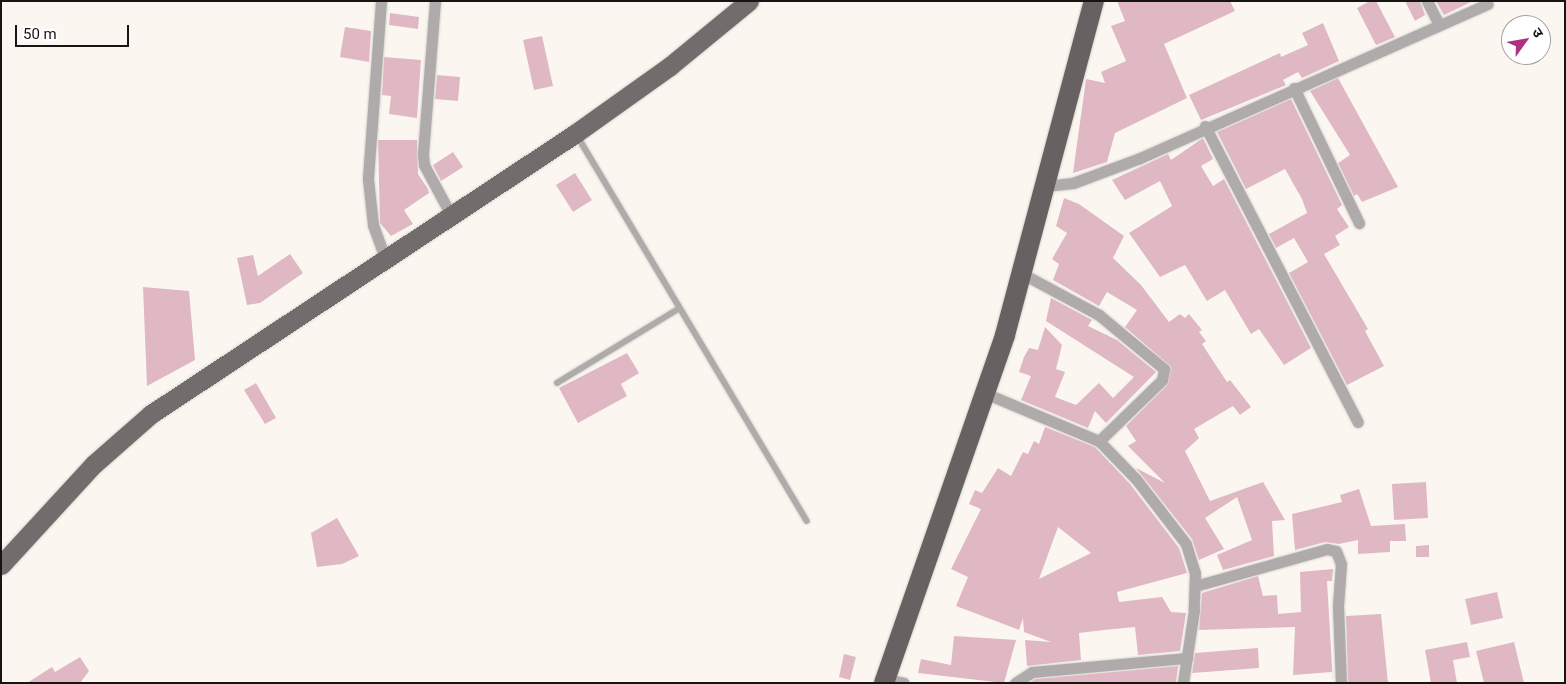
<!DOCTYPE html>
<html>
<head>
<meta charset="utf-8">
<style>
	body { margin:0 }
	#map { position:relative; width:1566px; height:684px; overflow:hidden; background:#fbf7f0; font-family:Roboto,"Noto Sans Devanagari",sans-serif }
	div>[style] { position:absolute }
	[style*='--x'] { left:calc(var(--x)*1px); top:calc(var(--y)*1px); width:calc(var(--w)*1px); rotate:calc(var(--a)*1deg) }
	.building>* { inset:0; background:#dfb8c3 }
	.roads { filter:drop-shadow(0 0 1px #d6d3cd) drop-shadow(0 0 1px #d6d3cd) }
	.service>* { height:5.5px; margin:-2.75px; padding:0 2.75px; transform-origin:2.75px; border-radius:2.75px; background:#afabab }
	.minor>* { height:11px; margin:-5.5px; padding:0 5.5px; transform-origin:5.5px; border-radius:5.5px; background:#afabab }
	.primary>* { height:19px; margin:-9.5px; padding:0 9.5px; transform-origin:9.5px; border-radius:9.5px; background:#736c6c }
	.trunk>* { height:20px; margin:-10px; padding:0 10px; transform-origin:10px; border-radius:10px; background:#686161 }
	span { translate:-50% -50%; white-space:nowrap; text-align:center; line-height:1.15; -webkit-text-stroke:4px #fff; paint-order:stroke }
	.frame { position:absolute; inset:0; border:2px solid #161513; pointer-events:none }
	.north { position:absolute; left:1501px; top:15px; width:50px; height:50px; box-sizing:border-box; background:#fff; border:1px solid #a2a1a1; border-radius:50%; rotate:58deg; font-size:14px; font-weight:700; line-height:20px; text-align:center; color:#161513 }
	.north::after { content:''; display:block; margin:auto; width:18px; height:22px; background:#ad3082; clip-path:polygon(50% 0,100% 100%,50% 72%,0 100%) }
	.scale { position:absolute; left:15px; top:25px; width:114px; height:22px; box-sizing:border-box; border:2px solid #161513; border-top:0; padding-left:6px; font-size:15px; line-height:18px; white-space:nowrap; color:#161513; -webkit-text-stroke:4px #fff; paint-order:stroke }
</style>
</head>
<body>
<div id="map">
	<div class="building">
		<div style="clip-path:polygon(1117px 1px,1230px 1px,1235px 11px,1164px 44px,1187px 98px,1115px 133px,1107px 162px,1073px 173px,1086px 79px,1105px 83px,1101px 72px,1126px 61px,1111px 26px,1125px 21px)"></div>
		<div style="clip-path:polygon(1370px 1px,1376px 1px,1395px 37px,1376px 45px,1357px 8px)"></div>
		<div style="clip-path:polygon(1405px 1px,1420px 1px,1425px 15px,1415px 21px)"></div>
		<div style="clip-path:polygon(1436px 1px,1473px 1px,1444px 15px)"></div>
		<div style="clip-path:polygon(390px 13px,419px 17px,418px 29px,389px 25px)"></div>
		<div style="clip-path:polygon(1323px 23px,1339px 61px,1302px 78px,1298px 72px,1283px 80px,1286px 85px,1201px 120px,1189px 95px,1280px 53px,1281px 57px,1308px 45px,1302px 33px)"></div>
		<div style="clip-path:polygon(345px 27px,371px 31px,369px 62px,340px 57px)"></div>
		<div style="clip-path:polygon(542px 36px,553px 86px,534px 90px,523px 40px)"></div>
		<div style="clip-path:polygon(384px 57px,421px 60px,417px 118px,389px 114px,391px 96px,382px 95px)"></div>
		<div style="clip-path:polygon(437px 75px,460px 77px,458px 101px,435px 99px)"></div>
		<div style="clip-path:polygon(1338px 78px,1398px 187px,1362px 202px,1357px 194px,1354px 196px,1338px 163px,1350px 155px,1310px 91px)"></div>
		<div style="clip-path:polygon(1291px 99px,1342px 205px,1337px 209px,1349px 227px,1335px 236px,1340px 245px,1324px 254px,1368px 329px,1365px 331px,1384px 366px,1347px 385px,1289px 273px,1308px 262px,1294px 238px,1276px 248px,1269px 234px,1307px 213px,1302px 199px,1285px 169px,1246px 189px,1217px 132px)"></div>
		<div style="clip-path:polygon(1203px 138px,1213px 159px,1201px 166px,1213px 186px,1224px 179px,1311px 348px,1284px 365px,1259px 329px,1251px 334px,1225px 290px,1207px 301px,1185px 265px,1160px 277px,1129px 233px,1172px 206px,1160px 181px,1125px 200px,1112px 180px,1168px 154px,1171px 160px)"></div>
		<div style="clip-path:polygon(378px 140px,417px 140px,418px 174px,428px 189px,429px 193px,404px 210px,413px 224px,391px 236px,380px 223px)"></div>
		<div style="clip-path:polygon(453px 152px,463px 167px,441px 181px,433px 165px)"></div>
		<div style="clip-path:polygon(575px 173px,592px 200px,573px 212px,556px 185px)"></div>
		<div style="clip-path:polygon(1064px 198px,1079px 204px,1124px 236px,1113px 258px,1141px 285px,1169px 322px,1180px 314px,1185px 318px,1189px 314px,1202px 330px,1199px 332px,1206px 341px,1202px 344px,1227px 382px,1230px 380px,1251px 407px,1240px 415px,1233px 406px,1194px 429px,1199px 438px,1185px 451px,1210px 501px,1263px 482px,1285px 520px,1272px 521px,1274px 556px,1223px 570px,1217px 555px,1252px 540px,1237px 497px,1205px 518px,1224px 549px,1199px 560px,1192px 539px,1136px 468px,1165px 483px,1128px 446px,1136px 441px,1126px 426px,1167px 385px,1171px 367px,1125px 327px,1137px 310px,1107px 292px,1099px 306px,1053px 280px,1059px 264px,1052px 259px,1067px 233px,1056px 226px)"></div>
		<div style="clip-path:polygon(290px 254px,303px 273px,260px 303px,247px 305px,237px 258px,253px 255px,258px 276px)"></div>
		<div style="clip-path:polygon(143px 287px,189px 291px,195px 360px,147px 386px)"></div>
		<div style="clip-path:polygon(1051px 298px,1092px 320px,1088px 326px,1117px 340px,1156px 372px,1106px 423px,1095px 411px,1088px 428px,1021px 400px,1031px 376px,1019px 372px,1024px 357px,1029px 348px,1038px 350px,1045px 327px,1062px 345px,1056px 369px,1065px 372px,1055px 397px,1076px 405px,1099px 383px,1113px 398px,1134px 377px,1046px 321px)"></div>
		<div style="clip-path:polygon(627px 353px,639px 373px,621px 384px,627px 396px,578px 423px,559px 388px)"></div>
		<div style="clip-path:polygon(256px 383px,276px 418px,265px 424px,244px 390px)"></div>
		<div style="clip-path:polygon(evenodd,1045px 427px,1095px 447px,1130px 484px,1179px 548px,1187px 573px,1117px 592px,1119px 602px,1162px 597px,1171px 612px,1186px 613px,1180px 651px,1138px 655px,1135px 627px,1104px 630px,1079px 633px,1081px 660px,1027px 666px,1025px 640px,1051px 642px,1024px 632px,1023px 618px,1019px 630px,956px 606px,968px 577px,951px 569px,981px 509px,969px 504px,975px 490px,982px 493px,998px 468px,1011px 476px,1023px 452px,1028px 454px,1034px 441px,1039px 444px,1045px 427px,1058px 527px,1091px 553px,1039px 579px,1058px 527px)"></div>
		<div style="clip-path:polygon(1426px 482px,1428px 518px,1394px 520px,1392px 484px)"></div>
		<div style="clip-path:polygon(1359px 489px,1371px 526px,1405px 524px,1406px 541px,1390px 541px,1390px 552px,1358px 554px,1358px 540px,1339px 544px,1325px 542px,1295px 550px,1292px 514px,1342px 502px,1340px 495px)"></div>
		<div style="clip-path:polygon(337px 518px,359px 556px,342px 564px,317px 567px,311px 533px)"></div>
		<div style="clip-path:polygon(1429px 545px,1429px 557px,1416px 557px,1416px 546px)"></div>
		<div style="clip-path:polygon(1333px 569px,1332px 581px,1327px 581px,1333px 683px,1332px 672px,1293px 675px,1295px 627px,1199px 630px,1202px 593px,1258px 576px,1263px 596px,1277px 595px,1278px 614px,1301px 612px,1300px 572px)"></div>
		<div style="clip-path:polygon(1497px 592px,1503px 618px,1471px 625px,1465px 599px)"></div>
		<div style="clip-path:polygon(1381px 614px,1388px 683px,1348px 683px,1346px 616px)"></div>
		<div style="clip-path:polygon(954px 636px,1016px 640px,1004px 683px,918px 673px,921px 659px,951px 665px)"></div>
		<div style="clip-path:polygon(1467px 642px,1470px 657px,1453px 660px,1457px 683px,1431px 683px,1425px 650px)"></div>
		<div style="clip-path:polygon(1514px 642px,1524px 683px,1484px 683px,1476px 651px)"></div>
		<div style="clip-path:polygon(1258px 648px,1259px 668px,1192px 673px,1195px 653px)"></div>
		<div style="clip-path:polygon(844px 654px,856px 657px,850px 680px,839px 677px)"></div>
		<div style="clip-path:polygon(80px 657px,89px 671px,80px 683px,27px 683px,52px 667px,55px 672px)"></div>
		<div style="clip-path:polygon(1178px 666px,1176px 683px,1029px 683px,1035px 679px)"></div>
	</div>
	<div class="roads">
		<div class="service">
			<div style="--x:577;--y:135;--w:449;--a:59.2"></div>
			<div style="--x:557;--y:383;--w:142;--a:-31.4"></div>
		</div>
		<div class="minor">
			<div style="--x:381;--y:1;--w:178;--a:94.2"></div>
			<div style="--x:368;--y:179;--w:46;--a:83.8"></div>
			<div style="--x:373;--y:225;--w:37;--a:70"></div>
			<div style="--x:435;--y:1;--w:154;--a:94.5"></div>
			<div style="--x:423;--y:155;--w:10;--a:84"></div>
			<div style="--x:424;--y:165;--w:59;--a:61.7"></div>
			<div style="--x:1427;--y:1;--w:27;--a:63"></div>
			<div style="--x:1294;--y:88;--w:150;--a:64.3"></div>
			<div style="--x:1205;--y:126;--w:333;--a:62.7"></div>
			<div style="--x:1045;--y:186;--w:28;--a:-6"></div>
			<div style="--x:1073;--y:183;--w:72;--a:-20.5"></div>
			<div style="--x:1140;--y:158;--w:380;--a:-23.9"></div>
			<div style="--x:1021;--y:273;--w:89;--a:28.3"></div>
			<div style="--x:1099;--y:315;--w:85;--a:39.7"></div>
			<div style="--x:1164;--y:369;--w:11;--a:100"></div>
			<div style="--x:1162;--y:380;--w:88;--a:135.9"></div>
			<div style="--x:987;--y:394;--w:121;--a:22.8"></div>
			<div style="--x:1099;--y:441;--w:53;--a:45.8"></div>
			<div style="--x:1136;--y:479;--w:82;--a:52.4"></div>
			<div style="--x:1186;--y:544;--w:30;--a:73"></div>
			<div style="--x:1195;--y:573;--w:37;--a:92"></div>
			<div style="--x:1194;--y:610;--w:74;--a:98.6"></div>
			<div style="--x:1195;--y:586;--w:137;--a:-15.7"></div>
			<div style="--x:1327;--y:549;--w:9;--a:13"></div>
			<div style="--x:1336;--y:551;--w:14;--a:69"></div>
			<div style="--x:1341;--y:564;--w:42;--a:94.1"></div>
			<div style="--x:1338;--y:606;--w:77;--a:87.8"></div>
			<div style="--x:885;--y:679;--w:19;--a:12"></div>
			<div style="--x:1015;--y:683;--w:20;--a:-33"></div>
			<div style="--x:1032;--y:672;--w:156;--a:-5.2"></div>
		</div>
		<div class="primary">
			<div style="--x:1;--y:565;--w:137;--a:-47.4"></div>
			<div style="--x:94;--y:464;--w:76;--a:-41.3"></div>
			<div style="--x:151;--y:414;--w:509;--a:-33.47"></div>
			<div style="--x:576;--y:133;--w:115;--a:-35.5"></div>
			<div style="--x:670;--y:66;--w:102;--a:-39.4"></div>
		</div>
		<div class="trunk">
			<div style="--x:884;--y:683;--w:368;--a:-70.8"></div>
			<div style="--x:1005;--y:335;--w:346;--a:-75.1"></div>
		</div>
	</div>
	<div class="frame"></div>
	<div class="north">उ</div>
	<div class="scale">50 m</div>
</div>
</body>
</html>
